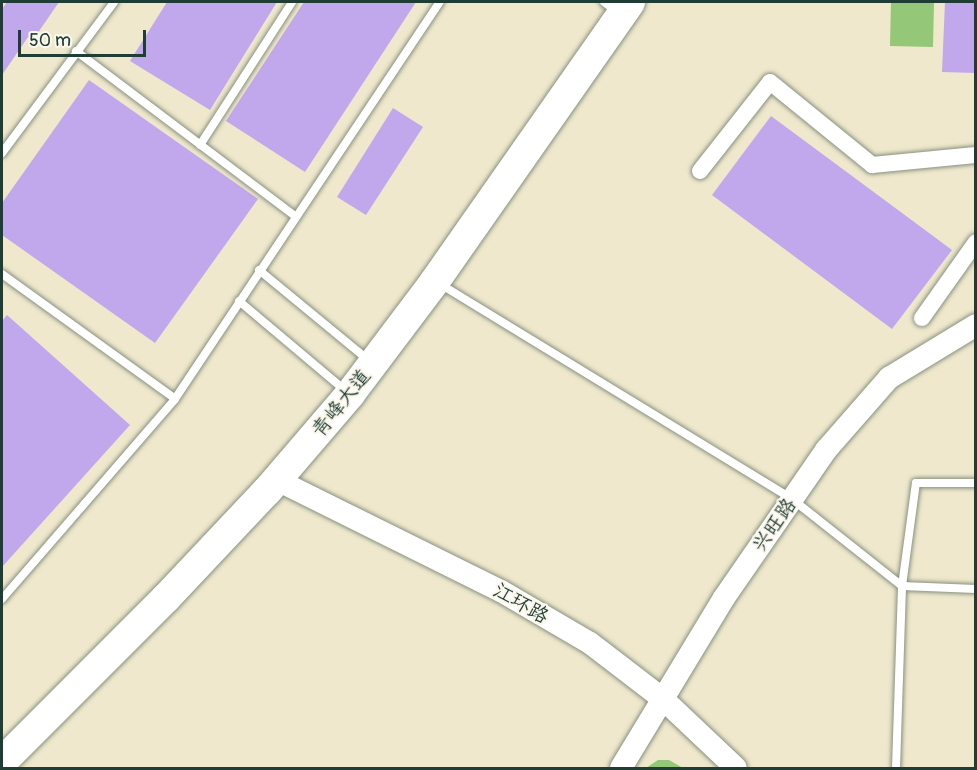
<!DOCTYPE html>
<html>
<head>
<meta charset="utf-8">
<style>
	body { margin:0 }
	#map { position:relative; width:977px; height:770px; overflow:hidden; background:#efe8cc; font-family:Pangolin,"LXGW WenKai TC",sans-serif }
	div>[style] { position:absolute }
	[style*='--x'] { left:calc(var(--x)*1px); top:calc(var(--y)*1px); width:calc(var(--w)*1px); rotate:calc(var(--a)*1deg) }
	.green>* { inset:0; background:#94c778 }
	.building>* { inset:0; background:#c1a7eb }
	.roads { filter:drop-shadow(0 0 2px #879280) drop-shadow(0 0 2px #879280) }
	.lane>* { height:8px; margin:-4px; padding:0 4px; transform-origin:4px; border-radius:4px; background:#fff }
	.street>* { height:16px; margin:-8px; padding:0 8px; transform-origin:8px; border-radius:8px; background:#fff }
	.secondary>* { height:22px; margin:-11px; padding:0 11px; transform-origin:11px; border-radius:11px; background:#fff }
	.highway>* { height:30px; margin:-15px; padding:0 15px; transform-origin:15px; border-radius:15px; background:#fff }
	span { translate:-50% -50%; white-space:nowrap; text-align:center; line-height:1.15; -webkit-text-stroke:4.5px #fbf7ec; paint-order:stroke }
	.street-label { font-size:20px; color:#1f3d34 }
	.frame { position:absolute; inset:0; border:3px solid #1f3d34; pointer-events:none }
	.scale { position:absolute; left:18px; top:30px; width:128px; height:27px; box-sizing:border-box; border:3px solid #1f3d34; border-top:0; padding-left:8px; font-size:18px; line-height:21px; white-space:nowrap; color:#1f3d34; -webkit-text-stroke:4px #fbf7ec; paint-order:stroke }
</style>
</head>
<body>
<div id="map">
	<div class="green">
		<div style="clip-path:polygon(891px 2px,934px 2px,933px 47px,890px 46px)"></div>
		<div style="clip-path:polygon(658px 760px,669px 760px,683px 768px,646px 768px)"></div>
	</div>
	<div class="building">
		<div style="clip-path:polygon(7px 2px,59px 2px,33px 40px,28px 37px,2px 75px,2px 9px)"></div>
		<div style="clip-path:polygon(167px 2px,277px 2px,210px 110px,130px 61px)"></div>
		<div style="clip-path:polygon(304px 2px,416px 2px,305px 172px,226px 121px)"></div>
		<div style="clip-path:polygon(945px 2px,976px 2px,976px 73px,942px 72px)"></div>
		<div style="clip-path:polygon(89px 80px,258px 199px,155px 343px,2px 235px,2px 203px)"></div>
		<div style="clip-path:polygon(393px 108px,423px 127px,366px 215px,337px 197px)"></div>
		<div style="clip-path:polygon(771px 116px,952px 250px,892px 329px,712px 195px)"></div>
		<div style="clip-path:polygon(7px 315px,130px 425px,2px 567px,2px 321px)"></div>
	</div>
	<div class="roads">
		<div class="lane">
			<div style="--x:604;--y:2;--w:15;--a:37"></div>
			<div style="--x:76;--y:51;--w:274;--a:37"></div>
			<div style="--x:200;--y:145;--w:170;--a:-57.2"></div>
			<div style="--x:2;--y:153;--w:188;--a:-53.4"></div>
			<div style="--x:259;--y:270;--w:141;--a:39.5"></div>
			<div style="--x:2;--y:274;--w:213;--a:35.8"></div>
			<div style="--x:440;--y:284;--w:412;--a:31.4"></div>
			<div style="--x:792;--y:499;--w:140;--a:38.3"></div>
			<div style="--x:902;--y:586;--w:74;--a:2.3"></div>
			<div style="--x:239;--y:301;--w:141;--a:40.1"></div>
			<div style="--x:2;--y:599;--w:264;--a:-49.1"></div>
			<div style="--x:175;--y:399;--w:477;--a:-56.3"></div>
			<div style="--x:896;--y:768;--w:182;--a:-88.1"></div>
			<div style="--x:902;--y:586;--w:104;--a:-82.3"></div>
			<div style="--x:916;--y:483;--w:60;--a:0"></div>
		</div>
		<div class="street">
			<div style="--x:700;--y:171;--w:113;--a:-51.8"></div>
			<div style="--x:770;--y:82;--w:132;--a:39.1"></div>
			<div style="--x:872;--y:165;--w:104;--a:-5.5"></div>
			<div style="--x:922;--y:318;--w:93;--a:-54.6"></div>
		</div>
		<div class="secondary">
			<div style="--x:277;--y:480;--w:250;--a:26.4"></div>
			<div style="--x:501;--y:591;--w:103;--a:30.3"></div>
			<div style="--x:590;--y:643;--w:92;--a:37.5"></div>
			<div style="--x:663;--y:699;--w:100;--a:43.4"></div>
			<div style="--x:621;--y:768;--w:199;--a:-58.8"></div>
			<div style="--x:724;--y:598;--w:180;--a:-55.4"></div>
			<div style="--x:826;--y:450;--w:96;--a:-48.8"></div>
			<div style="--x:889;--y:378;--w:102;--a:-31.3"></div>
		</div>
		<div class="highway">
			<div style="--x:2;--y:762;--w:232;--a:-45"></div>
			<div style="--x:166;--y:598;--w:147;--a:-46.7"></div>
			<div style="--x:267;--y:491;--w:128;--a:-49.4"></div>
			<div style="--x:350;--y:394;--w:141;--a:-53"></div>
			<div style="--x:435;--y:281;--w:340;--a:-55"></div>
		</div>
	</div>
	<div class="street-label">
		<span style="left:341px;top:403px;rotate:-51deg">青峰大道</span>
		<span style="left:774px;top:525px;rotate:-55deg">兴旺路</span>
		<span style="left:521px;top:603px;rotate:30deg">江环路</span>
	</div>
	<div class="frame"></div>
	<div class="scale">50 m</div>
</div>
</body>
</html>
